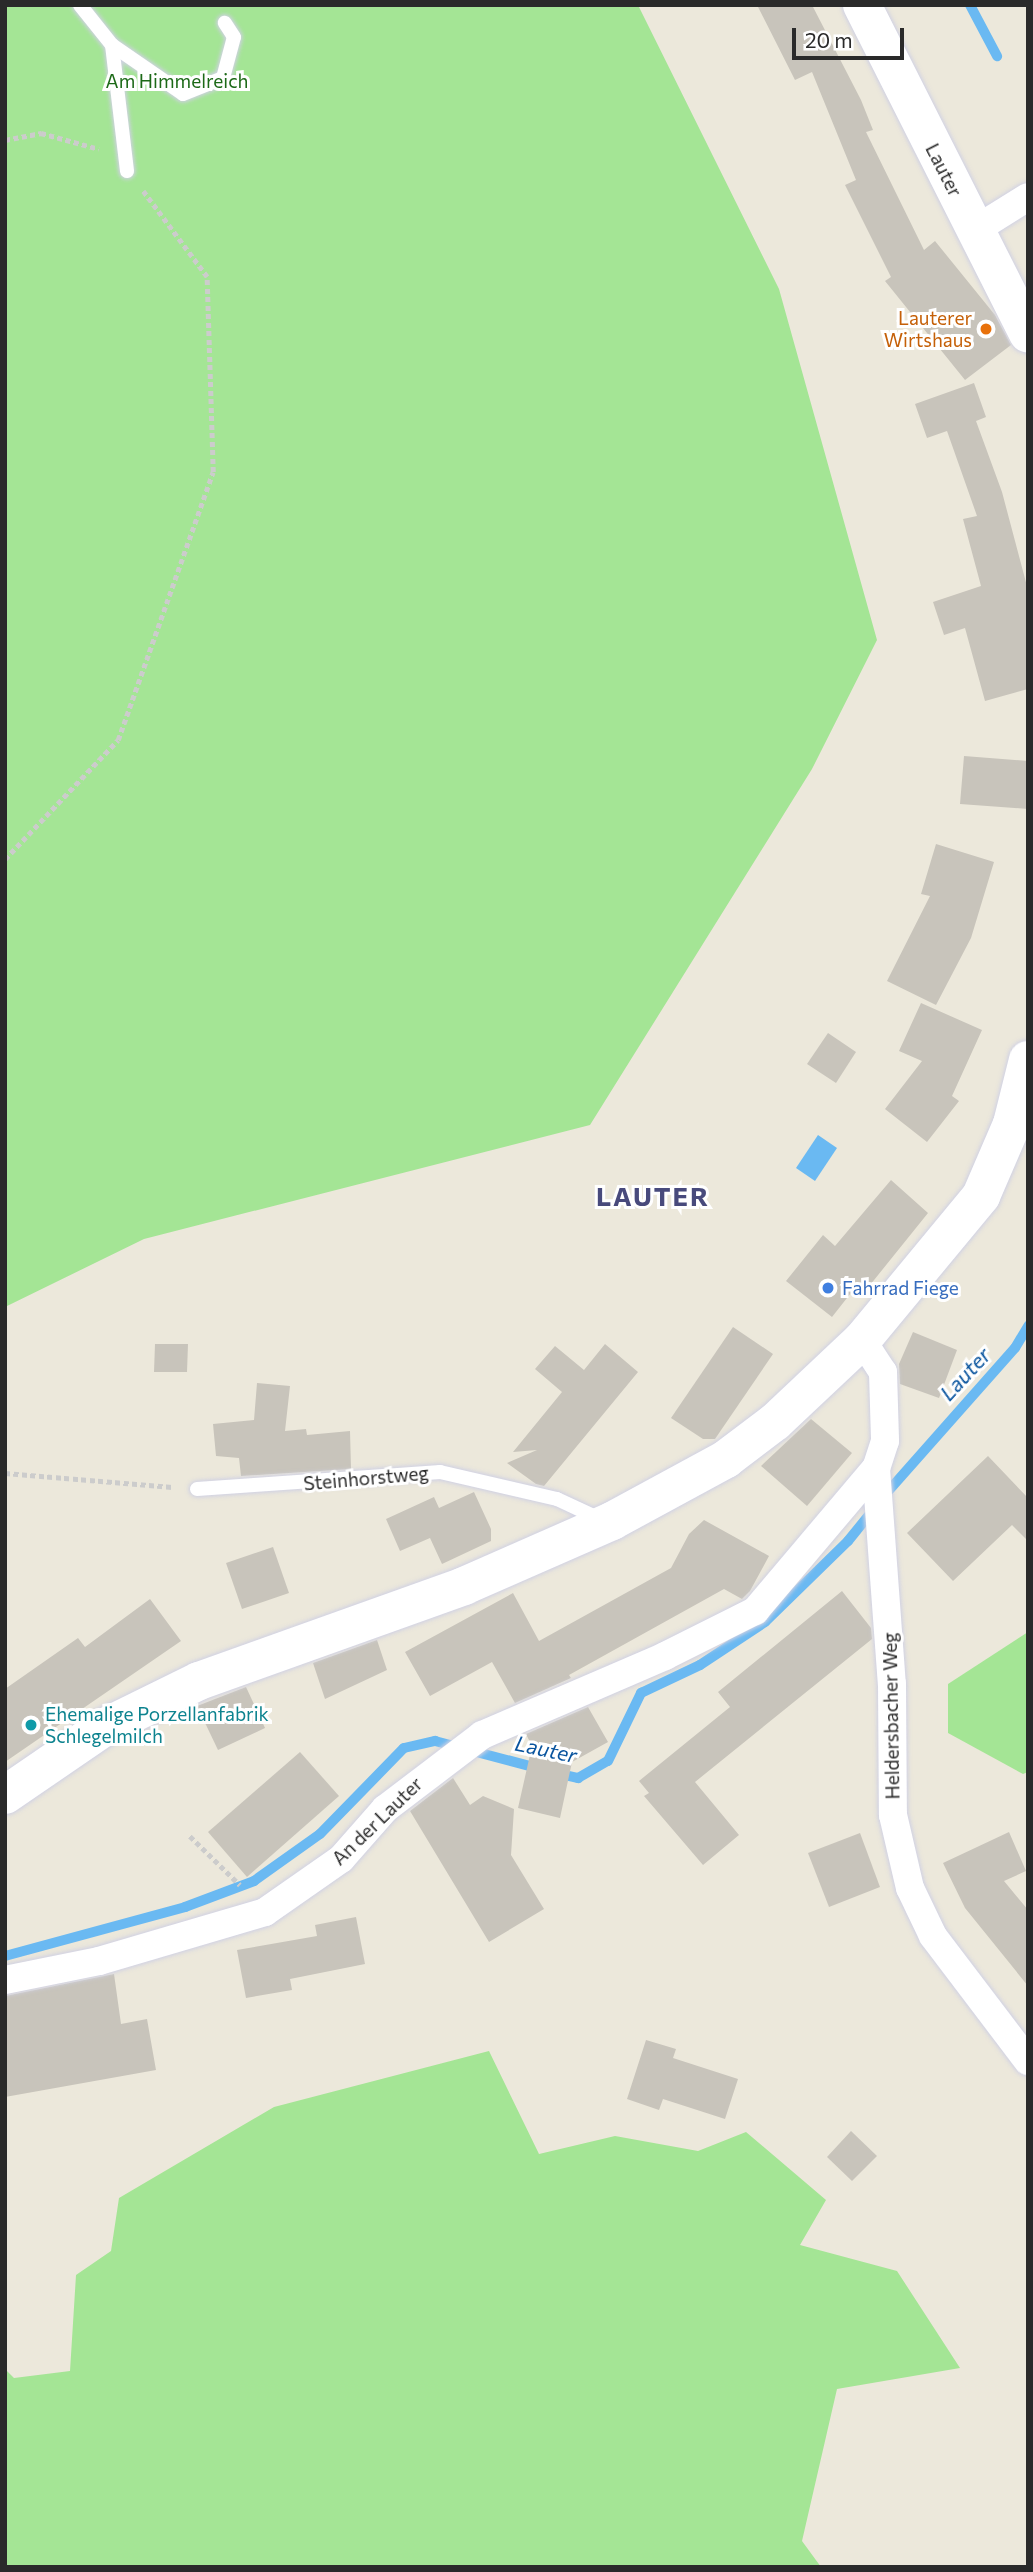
<!DOCTYPE html>
<html>
<head>
<meta charset="utf-8">
<style>
	body { margin:0 }
	#map { position:relative; width:1033px; height:2572px; overflow:hidden; background:#ece8db; font-family:Commissioner,sans-serif }
	div>[style] { position:absolute }
	[style*='--x'] { left:calc(var(--x)*1px); top:calc(var(--y)*1px); width:calc(var(--w)*1px); rotate:calc(var(--a)*1deg) }
	.green>* { inset:0; background:#a4e595 }
	.water>* { inset:0; background:#6ab9f2 }
	.stream>* { height:10px; margin:-5px; padding:0 5px; transform-origin:5px; border-radius:5px; background:#6ab9f2 }
	.building>* { inset:0; background:#c8c4bb }
	.path>* { height:4.5px; margin-top:-2.25px; transform-origin:0; background:repeating-linear-gradient(90deg,#ccc 0 5px,transparent 0 8.5px) }
	.roads { filter:drop-shadow(0 0 2px #d0d1e3) drop-shadow(0 0 2px #d0d1e3) }
	.lane>* { height:14px; margin:-7px; padding:0 7px; transform-origin:7px; border-radius:7px; background:#fff }
	.street>* { height:28px; margin:-14px; padding:0 14px; transform-origin:14px; border-radius:14px; background:#fff }
	.secondary>* { height:38px; margin:-19px; padding:0 19px; transform-origin:19px; border-radius:19px; background:#fff }
	.dots>* { width:19px; height:19px; translate:-50% -50%; box-sizing:border-box; border:4px solid #fff; border-radius:50% }
	span { translate:-50% -50%; white-space:nowrap; text-align:center; line-height:1.15; -webkit-text-stroke:6px #fff; paint-order:stroke }
	.park-label { font-size:19px; color:#1c6917 }
	.street-label { font-size:19px; color:#2a2a2a }
	.food-label { font-size:19px; color:#c56008 }
	.right { translate:-100% -50%; text-align:right }
	.shop-label { font-size:19px; color:#366cbe }
	.left { translate:0 -50%; text-align:left }
	.culture-label { font-size:19px; color:#0d838f }
	.water-label { font-size:21px; color:#09549e; font-style:italic }
	.district-label { font-size:26px; color:#484a7c; font-weight:700; letter-spacing:2px }
	.frame { position:absolute; inset:0; border:7px solid #2a2a2a; pointer-events:none }
	.scale { position:absolute; left:792px; top:28px; width:112px; height:32px; box-sizing:border-box; border:4px solid #2a2a2a; border-top:0; padding-left:9px; font-size:21px; line-height:24px; white-space:nowrap; color:#2a2a2a; -webkit-text-stroke:5px #fff; paint-order:stroke }
</style>
</head>
<body>
<div id="map">
	<div class="green">
		<div style="clip-path:polygon(5px 5px,638px 5px,779px 289px,877px 640px,812px 769px,590px 1125px,144px 1239px,5px 1307px)"></div>
		<div style="clip-path:polygon(1028px 1632px,1028px 1772px,1023px 1774px,948px 1733px,948px 1684px)"></div>
		<div style="clip-path:polygon(489px 2051px,539px 2154px,615px 2136px,698px 2151px,746px 2132px,826px 2200px,800px 2245px,897px 2271px,960px 2368px,837px 2389px,802px 2541px,821px 2567px,5px 2567px,5px 2369px,14px 2378px,70px 2371px,76px 2275px,111px 2251px,119px 2198px,274px 2107px)"></div>
	</div>
	<div class="water">
		<div style="clip-path:polygon(818px 1135px,837px 1148px,815px 1181px,796px 1168px)"></div>
	</div>
	<div class="stream">
		<div style="--x:970;--y:5;--w:58;--a:62.1"></div>
		<div style="--x:883;--y:1497;--w:199;--a:-48.5"></div>
		<div style="--x:1015;--y:1348;--w:26;--a:-59"></div>
		<div style="--x:556;--y:1773;--w:23;--a:13"></div>
		<div style="--x:578;--y:1778;--w:34;--a:-30"></div>
		<div style="--x:608;--y:1761;--w:76;--a:-64.1"></div>
		<div style="--x:641;--y:1693;--w:65;--a:-25.4"></div>
		<div style="--x:700;--y:1665;--w:78;--a:-33.5"></div>
		<div style="--x:765;--y:1622;--w:116;--a:-44.3"></div>
		<div style="--x:848;--y:1541;--w:40;--a:-51"></div>
		<div style="--x:5;--y:1956;--w:187;--a:-15.2"></div>
		<div style="--x:185;--y:1907;--w:74;--a:-20.6"></div>
		<div style="--x:254;--y:1881;--w:81;--a:-35.5"></div>
		<div style="--x:320;--y:1834;--w:120;--a:-45.7"></div>
		<div style="--x:404;--y:1748;--w:32;--a:-13"></div>
		<div style="--x:435;--y:1741;--w:110;--a:14.8"></div>
	</div>
	<div class="building">
		<div style="clip-path:polygon(757px 5px,812px 5px,861px 100px,873px 130px,866px 132px,924px 250px,935px 241px,995px 315px,1011px 345px,965px 380px,885px 281px,891px 277px,845px 185px,856px 180px,812px 72px,795px 80px)"></div>
		<div style="clip-path:polygon(974px 383px,986px 417px,976px 421px,1002px 492px,1028px 590px,1028px 689px,985px 701px,965px 628px,944px 635px,933px 602px,981px 586px,963px 519px,977px 516px,947px 431px,927px 438px,915px 404px)"></div>
		<div style="clip-path:polygon(964px 756px,1028px 761px,1028px 809px,960px 804px)"></div>
		<div style="clip-path:polygon(936px 844px,994px 862px,971px 938px,936px 1005px,887px 981px,930px 896px,921px 894px)"></div>
		<div style="clip-path:polygon(921px 1003px,982px 1030px,952px 1096px,959px 1101px,927px 1142px,885px 1109px,922px 1061px,899px 1051px)"></div>
		<div style="clip-path:polygon(828px 1033px,856px 1052px,836px 1083px,807px 1064px)"></div>
		<div style="clip-path:polygon(891px 1180px,928px 1213px,866px 1290px,858px 1284px,832px 1317px,786px 1281px,823px 1235px,835px 1246px)"></div>
		<div style="clip-path:polygon(733px 1327px,773px 1354px,715px 1439px,703px 1439px,671px 1418px)"></div>
		<div style="clip-path:polygon(913px 1332px,957px 1350px,939px 1398px,900px 1384px,899px 1364px)"></div>
		<div style="clip-path:polygon(155px 1344px,188px 1344px,187px 1372px,154px 1372px)"></div>
		<div style="clip-path:polygon(605px 1344px,638px 1372px,544px 1486px,536px 1484px,507px 1463px,537px 1450px,513px 1452px,562px 1392px,535px 1369px,555px 1346px,584px 1370px)"></div>
		<div style="clip-path:polygon(257px 1383px,290px 1386px,285px 1431px,306px 1429px,307px 1435px,350px 1431px,351px 1469px,241px 1476px,239px 1458px,216px 1456px,213px 1424px,254px 1420px)"></div>
		<div style="clip-path:polygon(811px 1419px,852px 1453px,807px 1506px,761px 1466px)"></div>
		<div style="clip-path:polygon(988px 1456px,1028px 1498px,1028px 1541px,1012px 1525px,953px 1581px,907px 1533px)"></div>
		<div style="clip-path:polygon(474px 1492px,491px 1529px,491px 1541px,442px 1564px,430px 1538px,400px 1551px,386px 1519px,434px 1497px,439px 1508px)"></div>
		<div style="clip-path:polygon(704px 1520px,769px 1556px,750px 1591px,742px 1599px,724px 1589px,569px 1675px,571px 1678px,515px 1703px,492px 1662px,430px 1696px,405px 1652px,513px 1593px,539px 1641px,671px 1568px,689px 1534px)"></div>
		<div style="clip-path:polygon(273px 1547px,289px 1593px,242px 1609px,226px 1563px)"></div>
		<div style="clip-path:polygon(842px 1591px,871px 1628px,872px 1639px,695px 1782px,739px 1835px,703px 1865px,644px 1796px,649px 1793px,639px 1781px,730px 1707px,718px 1692px)"></div>
		<div style="clip-path:polygon(150px 1599px,181px 1641px,5px 1762px,5px 1689px,78px 1638px,85px 1647px)"></div>
		<div style="clip-path:polygon(377px 1640px,387px 1670px,325px 1699px,313px 1663px)"></div>
		<div style="clip-path:polygon(246px 1687px,265px 1728px,218px 1750px,197px 1706px)"></div>
		<div style="clip-path:polygon(588px 1707px,608px 1742px,572px 1762px,560px 1818px,518px 1808px,532px 1746px,526px 1734px)"></div>
		<div style="clip-path:polygon(300px 1752px,339px 1796px,247px 1877px,208px 1832px)"></div>
		<div style="clip-path:polygon(453px 1778px,470px 1805px,483px 1796px,514px 1809px,511px 1855px,544px 1909px,489px 1942px,410px 1811px)"></div>
		<div style="clip-path:polygon(1009px 1832px,1026px 1871px,1004px 1881px,1028px 1910px,1028px 1986px,965px 1908px,943px 1863px)"></div>
		<div style="clip-path:polygon(860px 1833px,880px 1887px,829px 1907px,808px 1853px)"></div>
		<div style="clip-path:polygon(356px 1917px,365px 1964px,290px 1979px,292px 1990px,246px 1998px,237px 1950px,317px 1936px,315px 1925px)"></div>
		<div style="clip-path:polygon(114px 1974px,121px 2024px,147px 2019px,156px 2070px,5px 2097px,5px 1996px)"></div>
		<div style="clip-path:polygon(646px 2040px,676px 2049px,673px 2058px,738px 2079px,725px 2119px,663px 2099px,659px 2110px,627px 2099px)"></div>
		<div style="clip-path:polygon(851px 2131px,877px 2156px,852px 2181px,827px 2157px)"></div>
	</div>
	<div class="path">
		<div style="--x:5;--y:140;--w:37;--a:-11"></div>
		<div style="--x:41;--y:133;--w:60;--a:15.4"></div>
		<div style="--x:5;--y:859;--w:164;--a:-46.5"></div>
		<div style="--x:118;--y:740;--w:284;--a:-70.5"></div>
		<div style="--x:213;--y:472;--w:195;--a:-91.8"></div>
		<div style="--x:207;--y:277;--w:107;--a:-126.7"></div>
		<div style="--x:5;--y:1473;--w:168;--a:4.8"></div>
		<div style="--x:190;--y:1836;--w:70;--a:44.4"></div>
	</div>
	<div class="roads">
		<div class="lane">
			<div style="--x:80;--y:5;--w:51;--a:51.3"></div>
			<div style="--x:112;--y:45;--w:127;--a:83.2"></div>
			<div style="--x:112;--y:45;--w:86;--a:34.6"></div>
			<div style="--x:183;--y:94;--w:43;--a:-21.8"></div>
			<div style="--x:223;--y:78;--w:42;--a:-75"></div>
			<div style="--x:234;--y:37;--w:17;--a:-123"></div>
			<div style="--x:197;--y:1489;--w:244;--a:-4"></div>
			<div style="--x:440;--y:1472;--w:120;--a:13"></div>
			<div style="--x:557;--y:1499;--w:47;--a:24.9"></div>
		</div>
		<div class="street">
			<div style="--x:975;--y:230;--w:62;--a:-31.9"></div>
			<div style="--x:862;--y:1340;--w:38;--a:57"></div>
			<div style="--x:883;--y:1372;--w:69;--a:88.3"></div>
			<div style="--x:885;--y:1441;--w:28;--a:108"></div>
			<div style="--x:876;--y:1468;--w:217;--a:85.8"></div>
			<div style="--x:892;--y:1684;--w:131;--a:89.6"></div>
			<div style="--x:893;--y:1815;--w:75;--a:76.9"></div>
			<div style="--x:910;--y:1888;--w:53;--a:64.4"></div>
			<div style="--x:933;--y:1936;--w:157;--a:52.8"></div>
			<div style="--x:5;--y:1980;--w:96;--a:-11.4"></div>
			<div style="--x:99;--y:1961;--w:173;--a:-16.4"></div>
			<div style="--x:265;--y:1912;--w:93;--a:-34.9"></div>
			<div style="--x:341;--y:1859;--w:67;--a:-48.7"></div>
			<div style="--x:385;--y:1809;--w:122;--a:-37.3"></div>
			<div style="--x:482;--y:1735;--w:199;--a:-23.3"></div>
			<div style="--x:665;--y:1656;--w:101;--a:-26.6"></div>
			<div style="--x:755;--y:1611;--w:187;--a:-49.8"></div>
		</div>
		<div class="secondary">
			<div style="--x:862;--y:5;--w:368;--a:63.2"></div>
			<div style="--x:5;--y:1795;--w:119;--a:-34.4"></div>
			<div style="--x:103;--y:1728;--w:107;--a:-26.1"></div>
			<div style="--x:199;--y:1681;--w:282;--a:-19.7"></div>
			<div style="--x:464;--y:1586;--w:162;--a:-23.7"></div>
			<div style="--x:612;--y:1521;--w:130;--a:-28.5"></div>
			<div style="--x:726;--y:1459;--w:61;--a:-37.1"></div>
			<div style="--x:775;--y:1422;--w:120;--a:-43.3"></div>
			<div style="--x:862;--y:1340;--w:187;--a:-50.4"></div>
			<div style="--x:981;--y:1196;--w:78;--a:-66.7"></div>
			<div style="--x:1012;--y:1124;--w:66;--a:-76"></div>
		</div>
	</div>
	<div class="dots">
		<div style="left:986px;top:329px;background:#e8710a"></div>
		<div style="left:828px;top:1288px;background:#3f7fe0"></div>
		<div style="left:31px;top:1725px;background:#0f9aa8"></div>
	</div>
	<div class="park-label">
		<span style="left:177px;top:81px">Am Himmelreich</span>
	</div>
	<div class="street-label">
		<span style="left:944px;top:170px;rotate:63deg">Lauter</span>
		<span style="left:366px;top:1478px;rotate:-5deg">Steinhorstweg</span>
		<span style="left:891px;top:1716px;rotate:-91deg">Heldersbacher Weg</span>
		<span style="left:377px;top:1821px;rotate:-44deg">An der Lauter</span>
	</div>
	<div class="food-label">
		<span class="right" style="left:972px;top:329px">Lauterer<br>Wirtshaus</span>
	</div>
	<div class="shop-label">
		<span class="left" style="left:842px;top:1288px">Fahrrad Fiege</span>
	</div>
	<div class="culture-label">
		<span class="left" style="left:45px;top:1725px">Ehemalige Porzellanfabrik<br>Schlegelmilch</span>
	</div>
	<div class="water-label">
		<span style="left:965px;top:1374px;rotate:-47deg">Lauter</span>
		<span style="left:546px;top:1749px;rotate:12deg">Lauter</span>
	</div>
	<div class="district-label">
		<span style="left:653px;top:1196px">LAUTER</span>
	</div>
	<div class="frame"></div>
	<div class="scale">20 m</div>
</div>
</body>
</html>
